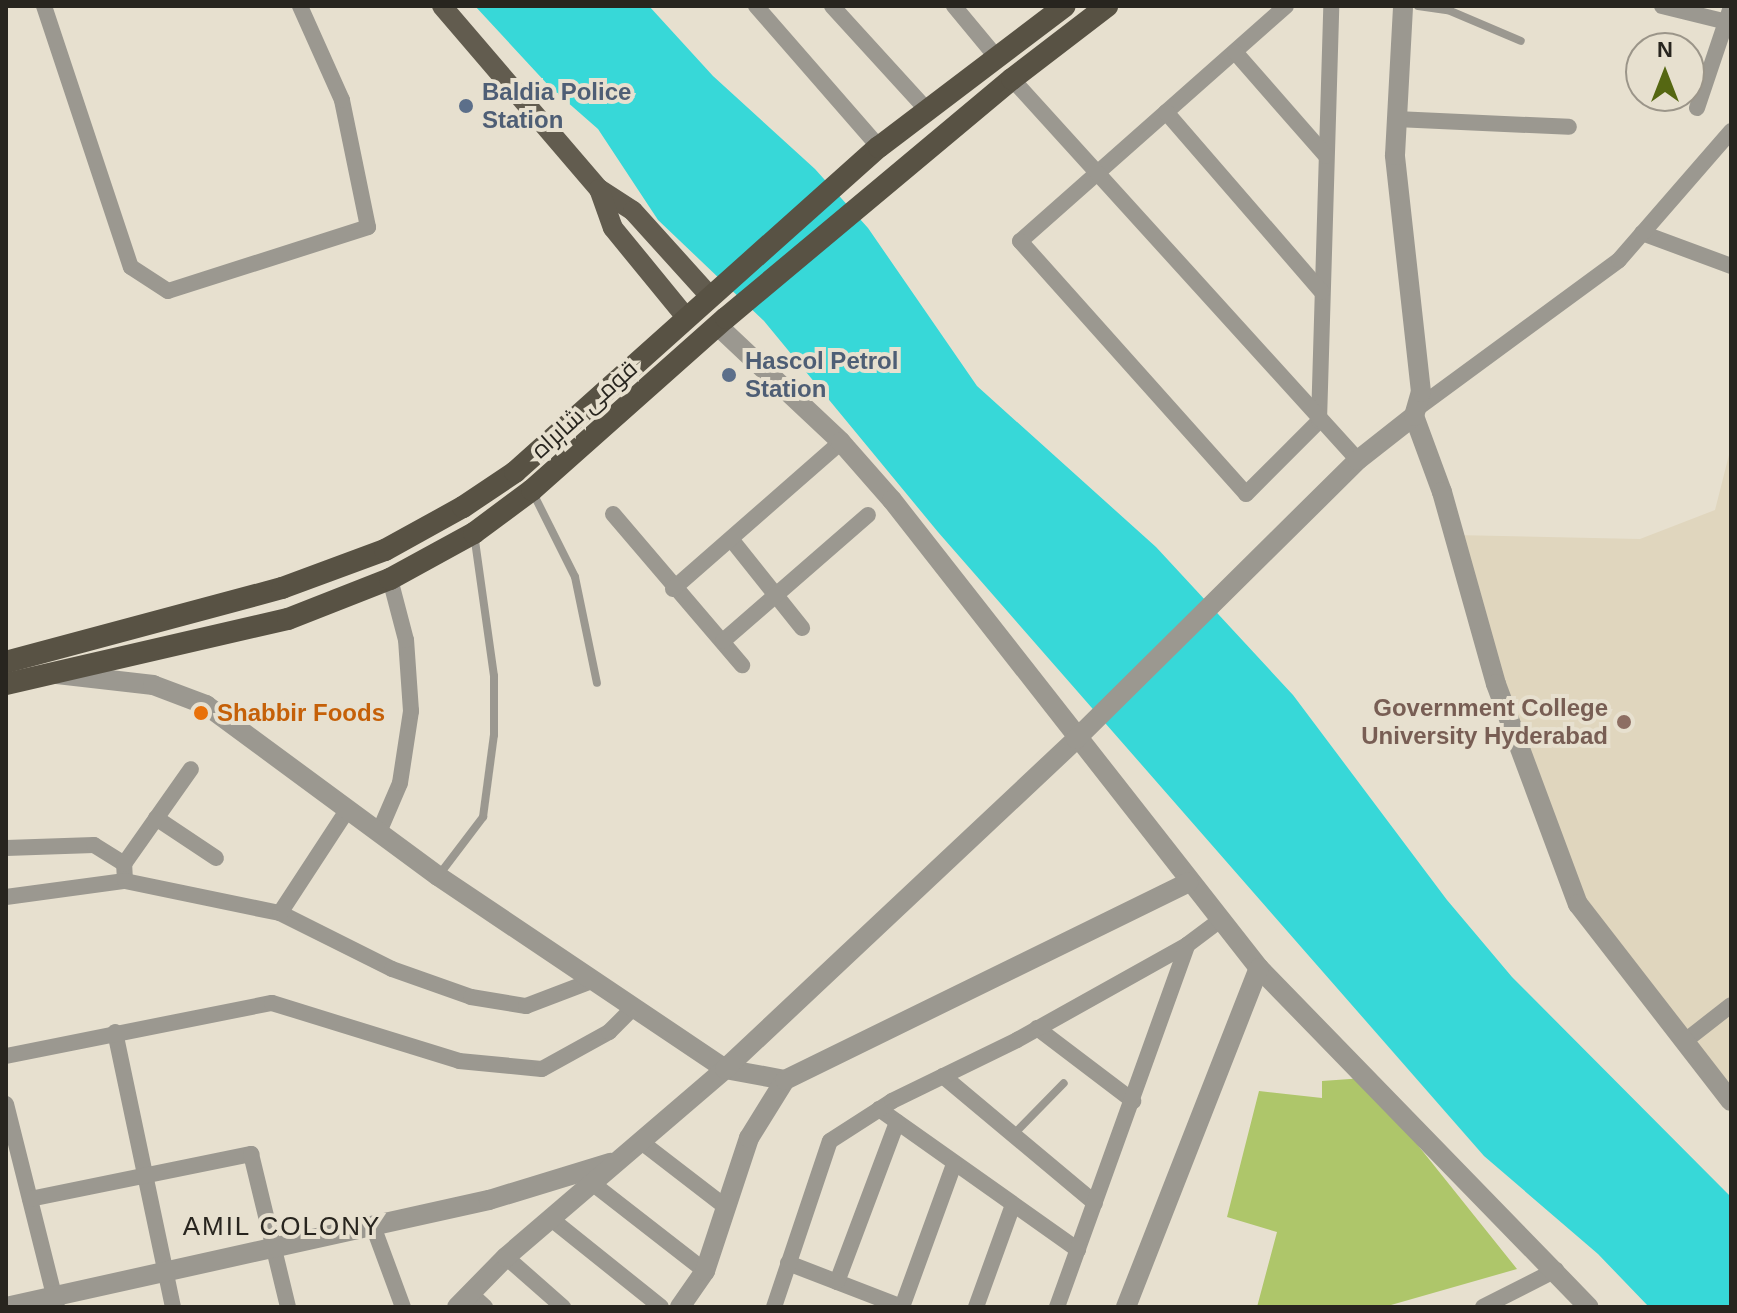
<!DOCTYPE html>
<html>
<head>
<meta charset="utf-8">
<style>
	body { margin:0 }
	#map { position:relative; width:1737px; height:1313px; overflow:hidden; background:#e7e0cf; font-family:Helvetica,Cairo,sans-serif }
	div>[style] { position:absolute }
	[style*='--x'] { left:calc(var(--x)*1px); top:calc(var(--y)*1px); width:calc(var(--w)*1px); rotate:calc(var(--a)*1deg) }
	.built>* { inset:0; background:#e0d6be }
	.green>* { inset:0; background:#aec66a }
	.water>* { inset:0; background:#37d8d8 }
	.service>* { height:8px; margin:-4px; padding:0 4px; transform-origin:4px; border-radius:4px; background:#9b9890 }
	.minor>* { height:16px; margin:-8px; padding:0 8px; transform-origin:8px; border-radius:8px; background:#9b9890 }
	.tertiary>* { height:20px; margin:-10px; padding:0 10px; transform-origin:10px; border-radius:10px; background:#9b9890 }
	.primary>* { height:20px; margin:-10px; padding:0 10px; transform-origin:10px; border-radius:10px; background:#625c4f }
	.trunk>* { height:22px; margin:-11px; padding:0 11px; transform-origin:11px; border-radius:11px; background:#585244 }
	.dots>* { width:22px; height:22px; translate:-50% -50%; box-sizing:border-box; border:4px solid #e7e0cf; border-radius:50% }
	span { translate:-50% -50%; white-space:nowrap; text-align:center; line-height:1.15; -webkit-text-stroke:8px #e7e0cf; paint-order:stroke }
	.service-label { font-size:24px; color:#4e5e75; font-weight:700 }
	.left { translate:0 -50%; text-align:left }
	.street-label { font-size:24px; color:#28251f }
	.education-label { font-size:24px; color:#785e54; font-weight:700 }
	.right { translate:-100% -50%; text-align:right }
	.food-label { font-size:24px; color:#c56008; font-weight:700 }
	.neighbourhood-label { font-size:26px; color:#28251f; letter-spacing:2px }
	.frame { position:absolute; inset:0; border:8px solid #28251f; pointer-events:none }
	.north { position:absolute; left:1625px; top:32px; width:80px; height:80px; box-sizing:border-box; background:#e7e0cf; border:2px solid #9b9589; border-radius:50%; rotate:0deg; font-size:22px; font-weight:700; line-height:32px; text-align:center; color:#28251f }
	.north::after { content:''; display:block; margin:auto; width:28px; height:36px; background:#556712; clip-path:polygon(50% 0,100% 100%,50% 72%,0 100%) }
</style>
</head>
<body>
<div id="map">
	<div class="built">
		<div style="clip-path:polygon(1731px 447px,1731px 1098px,1578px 904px,1454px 535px,1640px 539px,1715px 510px)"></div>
	</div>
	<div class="green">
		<div style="clip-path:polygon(1364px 1078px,1517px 1269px,1384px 1307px,1257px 1307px,1277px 1232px,1227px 1217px,1259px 1091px,1322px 1098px,1322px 1081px)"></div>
	</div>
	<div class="water">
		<div style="clip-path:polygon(475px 6px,649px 6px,713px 76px,815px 169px,868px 228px,977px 386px,1156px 547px,1293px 695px,1447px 900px,1512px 977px,1731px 1197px,1731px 1307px,1649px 1307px,1598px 1254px,1484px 1156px,938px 532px,764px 321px,658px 220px,598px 129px,549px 86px)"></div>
	</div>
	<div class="service">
		<div style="--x:1418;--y:6;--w:30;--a:8"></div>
		<div style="--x:1448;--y:10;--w:79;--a:23"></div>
		<div style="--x:532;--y:491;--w:96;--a:63.4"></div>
		<div style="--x:575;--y:577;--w:108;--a:78.3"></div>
		<div style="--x:439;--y:875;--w:73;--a:-52.8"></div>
		<div style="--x:483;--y:817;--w:83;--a:-82.4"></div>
		<div style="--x:494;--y:735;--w:59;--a:-90"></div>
		<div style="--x:494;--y:676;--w:143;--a:-98"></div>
		<div style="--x:1014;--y:1134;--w:71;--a:-45.6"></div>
	</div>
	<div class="minor">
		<div style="--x:44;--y:6;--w:275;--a:71.6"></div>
		<div style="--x:131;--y:267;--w:44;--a:33"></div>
		<div style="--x:168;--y:291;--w:210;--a:-17.7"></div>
		<div style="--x:368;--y:227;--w:130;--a:-101.6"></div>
		<div style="--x:342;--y:100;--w:103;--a:-114.1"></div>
		<div style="--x:756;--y:6;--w:187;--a:48.9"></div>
		<div style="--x:832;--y:6;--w:142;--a:47.6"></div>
		<div style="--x:954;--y:6;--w:69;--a:50.3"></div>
		<div style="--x:1286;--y:6;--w:355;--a:138.5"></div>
		<div style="--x:1020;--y:241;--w:339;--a:48.2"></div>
		<div style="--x:1246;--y:494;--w:103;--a:-45"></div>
		<div style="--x:1319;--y:421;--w:415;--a:-88.3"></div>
		<div style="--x:1662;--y:6;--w:67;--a:13.8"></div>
		<div style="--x:1235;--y:52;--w:138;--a:48.8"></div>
		<div style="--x:1012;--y:79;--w:515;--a:47.76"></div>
		<div style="--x:1697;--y:108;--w:107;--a:-71.4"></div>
		<div style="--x:1166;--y:112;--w:238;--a:49.1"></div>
		<div style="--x:1396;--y:119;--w:173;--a:2.6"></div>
		<div style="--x:1642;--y:233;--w:95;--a:20.3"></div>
		<div style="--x:1419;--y:407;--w:248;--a:-36.3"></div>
		<div style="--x:1619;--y:260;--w:171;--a:-49"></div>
		<div style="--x:613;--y:514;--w:199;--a:49.5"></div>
		<div style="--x:731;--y:539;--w:114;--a:51.4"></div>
		<div style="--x:673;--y:589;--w:223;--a:-41.2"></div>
		<div style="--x:723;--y:641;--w:192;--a:-41"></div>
		<div style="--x:156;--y:818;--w:72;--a:33.7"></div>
		<div style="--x:379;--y:832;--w:53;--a:-66.8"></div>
		<div style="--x:400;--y:783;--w:73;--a:-81.3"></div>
		<div style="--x:411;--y:711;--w:71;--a:-94"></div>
		<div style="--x:406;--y:640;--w:63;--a:-104.7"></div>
		<div style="--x:6;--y:848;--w:88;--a:-2"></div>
		<div style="--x:94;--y:845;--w:36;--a:32"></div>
		<div style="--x:125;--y:881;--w:17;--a:-93"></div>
		<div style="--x:124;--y:864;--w:116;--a:-54.8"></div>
		<div style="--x:6;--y:897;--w:120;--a:-7.7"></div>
		<div style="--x:125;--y:881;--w:158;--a:11.7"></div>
		<div style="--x:280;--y:913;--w:125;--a:26.6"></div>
		<div style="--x:392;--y:969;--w:84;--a:19.5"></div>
		<div style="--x:471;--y:997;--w:56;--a:9.3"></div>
		<div style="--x:526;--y:1006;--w:73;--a:-20.9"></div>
		<div style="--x:280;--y:913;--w:124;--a:-56.8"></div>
		<div style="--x:1037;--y:1028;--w:121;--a:37.2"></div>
		<div style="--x:115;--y:1032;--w:281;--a:78.1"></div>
		<div style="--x:1685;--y:1041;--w:58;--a:-38"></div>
		<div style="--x:6;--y:1056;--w:271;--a:-11.3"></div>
		<div style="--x:272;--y:1003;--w:196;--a:17.2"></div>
		<div style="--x:459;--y:1061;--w:83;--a:5.5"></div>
		<div style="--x:542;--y:1069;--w:77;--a:-28.9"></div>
		<div style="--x:609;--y:1032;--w:35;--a:-45"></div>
		<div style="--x:943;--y:1076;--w:198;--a:39.9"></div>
		<div style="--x:6;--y:1104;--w:209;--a:75.9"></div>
		<div style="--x:879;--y:1109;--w:244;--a:35.3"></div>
		<div style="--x:640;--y:1141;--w:110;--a:37.6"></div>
		<div style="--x:592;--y:1183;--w:143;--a:37.9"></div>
		<div style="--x:30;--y:1199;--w:226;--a:-11.5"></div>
		<div style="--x:251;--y:1154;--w:157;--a:76.4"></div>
		<div style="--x:550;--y:1218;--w:142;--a:38.7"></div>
		<div style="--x:373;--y:1226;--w:86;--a:69.7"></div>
		<div style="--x:506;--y:1257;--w:76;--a:41.3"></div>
		<div style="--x:788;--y:1263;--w:122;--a:21.1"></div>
		<div style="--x:837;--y:1282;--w:171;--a:-69.4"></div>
		<div style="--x:471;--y:1294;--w:19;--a:43"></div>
		<div style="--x:774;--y:1307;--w:175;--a:-71.4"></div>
		<div style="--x:830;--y:1141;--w:74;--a:-32.8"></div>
		<div style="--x:892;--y:1101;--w:139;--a:-26"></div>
		<div style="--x:1017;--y:1040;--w:195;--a:-29.2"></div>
		<div style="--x:1187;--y:945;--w:39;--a:-37"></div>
		<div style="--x:902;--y:1307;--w:152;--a:-70"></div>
		<div style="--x:976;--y:1307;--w:109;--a:-70.1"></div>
		<div style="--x:1057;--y:1307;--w:385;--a:-70.2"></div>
		<div style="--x:1483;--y:1307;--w:82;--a:-26.9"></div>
	</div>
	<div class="tertiary">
		<div style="--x:717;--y:325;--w:170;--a:43.3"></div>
		<div style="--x:841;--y:442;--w:77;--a:48.7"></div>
		<div style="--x:892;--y:500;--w:595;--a:51.9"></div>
		<div style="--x:1259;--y:968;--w:473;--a:45.8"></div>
		<div style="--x:1414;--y:416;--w:81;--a:69.8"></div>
		<div style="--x:1442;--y:492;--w:199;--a:74.3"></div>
		<div style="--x:1496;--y:684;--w:235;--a:69.6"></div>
		<div style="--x:1578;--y:904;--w:249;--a:52.2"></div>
		<div style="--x:57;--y:674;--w:97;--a:6.5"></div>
		<div style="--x:153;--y:685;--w:57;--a:20.7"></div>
		<div style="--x:206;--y:705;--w:288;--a:36.4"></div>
		<div style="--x:438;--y:876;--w:346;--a:33.9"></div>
		<div style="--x:725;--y:1069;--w:61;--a:10.4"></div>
		<div style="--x:6;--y:1307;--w:495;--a:-12.5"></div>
		<div style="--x:489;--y:1200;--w:127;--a:-17"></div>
		<div style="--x:457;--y:1307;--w:70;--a:-45.6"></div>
		<div style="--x:506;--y:1257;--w:289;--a:-40.6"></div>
		<div style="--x:725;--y:1069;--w:482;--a:-43.2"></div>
		<div style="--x:1076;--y:739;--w:397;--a:-44.7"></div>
		<div style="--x:1358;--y:460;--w:71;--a:-38.2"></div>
		<div style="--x:1414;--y:416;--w:25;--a:-74"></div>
		<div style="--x:1421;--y:392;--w:238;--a:-96.3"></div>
		<div style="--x:1395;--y:155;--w:149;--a:-86.9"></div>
		<div style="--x:680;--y:1307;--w:44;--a:-55.2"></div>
		<div style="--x:705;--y:1271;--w:140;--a:-71.7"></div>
		<div style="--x:749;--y:1138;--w:68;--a:-58.2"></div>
		<div style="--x:785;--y:1080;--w:449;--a:-26.1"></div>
		<div style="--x:1126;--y:1307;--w:364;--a:-68.6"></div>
	</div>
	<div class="primary">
		<div style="--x:442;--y:6;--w:241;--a:49.4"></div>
		<div style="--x:599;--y:189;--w:40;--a:32.9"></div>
		<div style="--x:633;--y:211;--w:113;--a:47.9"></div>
		<div style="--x:599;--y:189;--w:41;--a:70.3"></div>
		<div style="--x:613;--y:228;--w:114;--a:50.7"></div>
	</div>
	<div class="trunk">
		<div style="--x:6;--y:662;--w:286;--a:-15"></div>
		<div style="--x:282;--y:588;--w:110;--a:-20.3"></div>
		<div style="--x:385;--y:550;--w:89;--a:-28.9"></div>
		<div style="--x:463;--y:507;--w:63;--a:-33.9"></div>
		<div style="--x:515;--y:472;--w:488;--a:-41.8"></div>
		<div style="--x:879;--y:147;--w:233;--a:-37.2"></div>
		<div style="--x:6;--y:684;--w:289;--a:-13"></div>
		<div style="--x:288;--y:619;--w:110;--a:-21.4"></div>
		<div style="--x:390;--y:579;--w:96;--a:-28.7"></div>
		<div style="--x:474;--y:533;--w:72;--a:-36.6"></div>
		<div style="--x:532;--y:490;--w:259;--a:-41.6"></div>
		<div style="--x:726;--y:318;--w:373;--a:-39.9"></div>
		<div style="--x:1012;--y:79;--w:120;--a:-37.5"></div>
	</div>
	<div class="dots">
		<div style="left:466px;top:106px;background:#5c6f8a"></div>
		<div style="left:729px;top:375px;background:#5c6f8a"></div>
		<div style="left:201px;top:713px;background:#e8710a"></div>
		<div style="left:1624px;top:722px;background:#8d6e63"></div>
	</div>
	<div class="service-label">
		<span class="left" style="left:482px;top:106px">Baldia Police<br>Station</span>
		<span class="left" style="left:745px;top:375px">Hascol Petrol<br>Station</span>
	</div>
	<div class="street-label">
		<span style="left:584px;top:409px;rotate:-42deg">قومی شاہراہ</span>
	</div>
	<div class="education-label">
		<span class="right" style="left:1608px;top:722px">Government College<br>University Hyderabad</span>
	</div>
	<div class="food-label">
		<span class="left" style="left:217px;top:713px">Shabbir Foods</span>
	</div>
	<div class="neighbourhood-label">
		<span style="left:282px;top:1227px">AMIL COLONY</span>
	</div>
	<div class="frame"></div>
	<div class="north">N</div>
</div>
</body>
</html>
